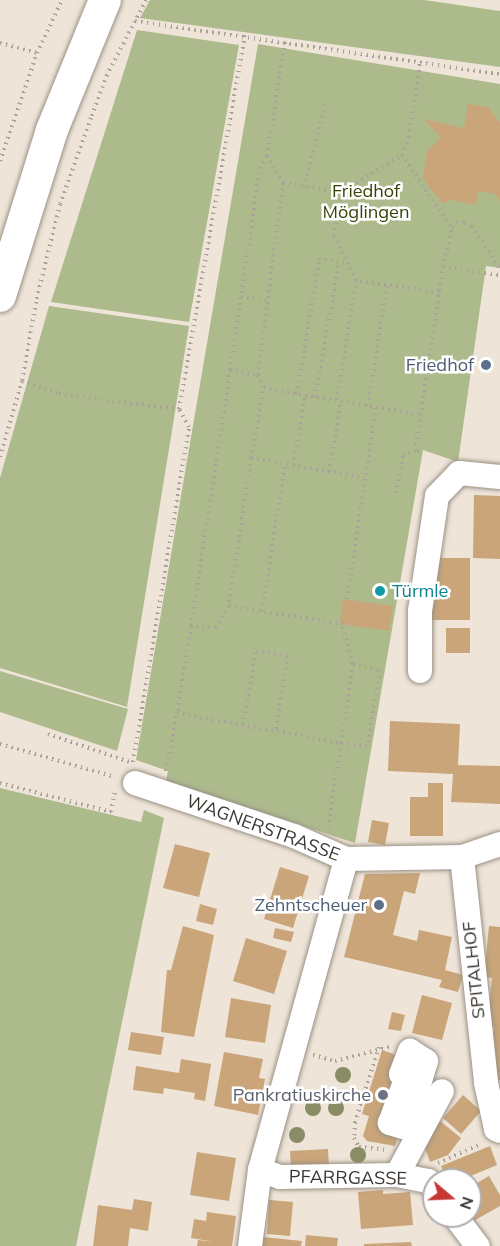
<!DOCTYPE html>
<html>
<head>
<meta charset="utf-8">
<style>
	body { margin:0 }
	#map { position:relative; width:500px; height:1246px; overflow:hidden; background:#efe4d8; font-family:Mulish,sans-serif }
	div>[style] { position:absolute }
	[style*='--x'] { left:calc(var(--x)*1px); top:calc(var(--y)*1px); width:calc(var(--w)*1px); rotate:calc(var(--a)*1deg) }
	.green>* { inset:0; background:#adbb8c }
	.building>* { inset:0; background:#c9a579 }
	.path>* { height:4px; margin-top:-2px; transform-origin:0; background:repeating-linear-gradient(90deg,#aaa299 0 1.5px,transparent 0 6px) }
	.roads { filter:drop-shadow(0 0 2px #9a9185) drop-shadow(0 0 2px #9a9185) }
	.minor>* { height:24px; margin:-12px; padding:0 12px; transform-origin:12px; border-radius:12px; background:#fff }
	.major>* { height:32px; margin:-16px; padding:0 16px; transform-origin:16px; border-radius:16px; background:#fff }
	.trees>* { width:16px; height:16px; margin:-8px; border-radius:50%; background:#8a8c65 }
	.dots>* { width:16px; height:16px; translate:-50% -50%; box-sizing:border-box; border:3px solid #fff; border-radius:50% }
	span { translate:-50% -50%; white-space:nowrap; text-align:center; line-height:1.15; -webkit-text-stroke:5px #fff; paint-order:stroke }
	.park-label { font-size:18px; color:#384407 }
	.service-label { font-size:18px; color:#4e5e75 }
	.right { translate:-100% -50%; text-align:right }
	.culture-label { font-size:18px; color:#0d838f }
	.left { translate:0 -50%; text-align:left }
	.street-label { font-size:18px; color:#3a3531 }
	.worship-label { font-size:18px; color:#5b616d }
	.north { position:absolute; left:422px; top:1168px; width:60px; height:60px; box-sizing:border-box; background:#fff; border:2px solid #b0aead; border-radius:50%; rotate:109deg; font-size:16px; font-weight:700; line-height:24px; text-align:center; color:#3a3531 }
	.north::after { content:''; display:block; margin:auto; width:21px; height:27px; background:#c73834; clip-path:polygon(50% 0,100% 100%,50% 72%,0 100%) }
</style>
</head>
<body>
<div id="map">
	<div class="green">
		<div style="clip-path:polygon(150px 0,424px 0,500px 11px,500px 67px,140px 18px)"></div>
		<div style="clip-path:polygon(137px 30px,239px 45px,189px 322px,51px 302px)"></div>
		<div style="clip-path:polygon(258px 44px,500px 84px,500px 268px,486px 266px,458px 462px,423px 450px,355px 843px,166px 781px,168px 771px,136px 760px)"></div>
		<div style="clip-path:polygon(49px 306px,189px 326px,127px 707px,0 668px,0 478px)"></div>
		<div style="clip-path:polygon(0 671px,128px 709px,117px 751px,0 712px)"></div>
		<div style="clip-path:polygon(0 788px,141px 822px,144px 810px,164px 818px,76px 1246px,0 1246px)"></div>
	</div>
	<div class="building">
		<div style="clip-path:polygon(468px 104px,488px 107px,500px 123px,500px 201px,495px 194px,478px 191px,476px 205px,449px 200px,443px 204px,423px 179px,427px 151px,441px 138px,424px 119px,464px 128px)"></div>
		<div style="clip-path:polygon(474px 495px,500px 496px,500px 559px,473px 558px)"></div>
		<div style="clip-path:polygon(431px 558px,470px 558px,470px 620px,430px 620px)"></div>
		<div style="clip-path:polygon(343px 599px,393px 606px,389px 631px,340px 624px)"></div>
		<div style="clip-path:polygon(446px 628px,470px 628px,470px 653px,446px 653px)"></div>
		<div style="clip-path:polygon(390px 721px,460px 724px,458px 765px,500px 766px,500px 804px,451px 802px,453px 774px,388px 771px)"></div>
		<div style="clip-path:polygon(428px 783px,443px 783px,443px 836px,410px 836px,410px 797px,428px 797px)"></div>
		<div style="clip-path:polygon(372px 820px,389px 823px,385px 845px,368px 842px)"></div>
		<div style="clip-path:polygon(175px 844px,210px 853px,199px 897px,163px 888px)"></div>
		<div style="clip-path:polygon(280px 867px,309px 876px,293px 928px,264px 919px)"></div>
		<div style="clip-path:polygon(420px 873px,415px 894px,404px 891px,393px 935px,417px 941px,419px 930px,452px 937px,445px 970px,463px 975px,458px 992px,439px 987px,442px 980px,344px 957px,365px 874px)"></div>
		<div style="clip-path:polygon(200px 904px,217px 909px,213px 925px,196px 921px)"></div>
		<div style="clip-path:polygon(183px 926px,214px 935px,194px 1037px,161px 1032px,167px 970px,171px 970px)"></div>
		<div style="clip-path:polygon(489px 926px,500px 927px,500px 1080px,489px 1079px,494px 1027px,487px 1027px,492px 978px,484px 977px)"></div>
		<div style="clip-path:polygon(275px 928px,294px 932px,291px 942px,273px 938px)"></div>
		<div style="clip-path:polygon(246px 938px,287px 951px,274px 994px,233px 981px)"></div>
		<div style="clip-path:polygon(422px 995px,452px 1003px,442px 1040px,412px 1033px)"></div>
		<div style="clip-path:polygon(231px 998px,271px 1005px,265px 1043px,225px 1037px)"></div>
		<div style="clip-path:polygon(392px 1012px,405px 1015px,401px 1031px,388px 1029px)"></div>
		<div style="clip-path:polygon(131px 1032px,164px 1037px,161px 1055px,128px 1050px)"></div>
		<div style="clip-path:polygon(382px 1050px,399px 1056px,401px 1128px,395px 1146px,367px 1141px,363px 1136px,369px 1116px,362px 1114px)"></div>
		<div style="clip-path:polygon(224px 1052px,263px 1059px,259px 1078px,265px 1079px,258px 1115px,214px 1106px)"></div>
		<div style="clip-path:polygon(181px 1059px,211px 1064px,205px 1101px,194px 1099px,195px 1093px,164px 1088px,163px 1094px,133px 1090px,136px 1066px,179px 1073px)"></div>
		<div style="clip-path:polygon(463px 1095px,481px 1111px,461px 1134px,443px 1118px)"></div>
		<div style="clip-path:polygon(440px 1121px,461px 1138px,448px 1155px,430px 1162px,423px 1143px)"></div>
		<div style="clip-path:polygon(490px 1146px,497px 1165px,461px 1180px,447px 1180px,441px 1166px)"></div>
		<div style="clip-path:polygon(328px 1149px,329px 1167px,291px 1169px,290px 1151px)"></div>
		<div style="clip-path:polygon(197px 1152px,236px 1158px,229px 1201px,190px 1195px)"></div>
		<div style="clip-path:polygon(489px 1176px,500px 1195px,500px 1206px,470px 1223px,470px 1187px)"></div>
		<div style="clip-path:polygon(383px 1190px,383px 1194px,410px 1192px,413px 1225px,361px 1229px,358px 1192px)"></div>
		<div style="clip-path:polygon(134px 1199px,152px 1202px,148px 1231px,130px 1228px,128px 1246px,93px 1246px,98px 1205px,132px 1210px)"></div>
		<div style="clip-path:polygon(269px 1200px,293px 1202px,290px 1236px,267px 1234px)"></div>
		<div style="clip-path:polygon(207px 1212px,236px 1216px,232px 1246px,197px 1246px,198px 1240px,215px 1242px,191px 1238px,194px 1219px,206px 1221px)"></div>
		<div style="clip-path:polygon(306px 1235px,338px 1238px,337px 1246px,305px 1246px)"></div>
		<div style="clip-path:polygon(263px 1237px,302px 1241px,301px 1246px,262px 1246px)"></div>
		<div style="clip-path:polygon(411px 1242px,412px 1246px,364px 1246px,364px 1244px)"></div>
	</div>
	<div class="path">
		<div style="--x:146;--y:0;--w:85;--a:117.5"></div>
		<div style="--x:107;--y:75;--w:46;--a:110.4"></div>
		<div style="--x:91;--y:118;--w:91;--a:109.8"></div>
		<div style="--x:60;--y:204;--w:101;--a:103.8"></div>
		<div style="--x:36;--y:302;--w:80;--a:100"></div>
		<div style="--x:22;--y:381;--w:39;--a:19"></div>
		<div style="--x:59;--y:394;--w:121;--a:7.1"></div>
		<div style="--x:179;--y:409;--w:380;--a:-80"></div>
		<div style="--x:135;--y:21;--w:369;--a:8.3"></div>
		<div style="--x:0;--y:43;--w:38;--a:15"></div>
		<div style="--x:402;--y:155;--w:19;--a:-69"></div>
		<div style="--x:409;--y:137;--w:76;--a:-81.7"></div>
		<div style="--x:0;--y:161;--w:114;--a:-71.1"></div>
		<div style="--x:37;--y:53;--w:59;--a:-64.7"></div>
		<div style="--x:283;--y:183;--w:31;--a:-121"></div>
		<div style="--x:267;--y:156;--w:116;--a:-81.1"></div>
		<div style="--x:304;--y:187;--w:85;--a:-75.6"></div>
		<div style="--x:443;--y:267;--w:40;--a:-77"></div>
		<div style="--x:452;--y:228;--w:7;--a:-56"></div>
		<div style="--x:456;--y:222;--w:8;--a:7"></div>
		<div style="--x:464;--y:223;--w:9;--a:21"></div>
		<div style="--x:472;--y:226;--w:51;--a:56.9"></div>
		<div style="--x:439;--y:293;--w:84;--a:-171.1"></div>
		<div style="--x:356;--y:280;--w:49;--a:-116.6"></div>
		<div style="--x:334;--y:236;--w:45;--a:-81"></div>
		<div style="--x:341;--y:192;--w:71;--a:-31.2"></div>
		<div style="--x:402;--y:155;--w:88;--a:55.6"></div>
		<div style="--x:241;--y:297;--w:27;--a:8"></div>
		<div style="--x:230;--y:370;--w:204;--a:-81.6"></div>
		<div style="--x:260;--y:168;--w:14;--a:-60"></div>
		<div style="--x:258;--y:375;--w:194;--a:-82.6"></div>
		<div style="--x:283;--y:183;--w:59;--a:8.8"></div>
		<div style="--x:297;--y:394;--w:137;--a:-80.7"></div>
		<div style="--x:319;--y:259;--w:29;--a:8"></div>
		<div style="--x:315;--y:397;--w:137;--a:-79.9"></div>
		<div style="--x:337;--y:400;--w:121;--a:-81"></div>
		<div style="--x:368;--y:406;--w:122;--a:-81.1"></div>
		<div style="--x:419;--y:451;--w:4;--a:180"></div>
		<div style="--x:415;--y:451;--w:186;--a:-81.3"></div>
		<div style="--x:443;--y:267;--w:58;--a:8"></div>
		<div style="--x:0;--y:457;--w:79;--a:-73.9"></div>
		<div style="--x:251;--y:458;--w:150;--a:98.5"></div>
		<div style="--x:229;--y:606;--w:115;--a:9"></div>
		<div style="--x:294;--y:465;--w:71;--a:-81.1"></div>
		<div style="--x:329;--y:472;--w:72;--a:-80.4"></div>
		<div style="--x:365;--y:478;--w:116;--a:-170"></div>
		<div style="--x:251;--y:458;--w:71;--a:-79.5"></div>
		<div style="--x:264;--y:388;--w:158;--a:9.8"></div>
		<div style="--x:396;--y:493;--w:39;--a:-80"></div>
		<div style="--x:403;--y:455;--w:13;--a:-18"></div>
		<div style="--x:347;--y:599;--w:194;--a:-81.4"></div>
		<div style="--x:229;--y:606;--w:25;--a:122"></div>
		<div style="--x:216;--y:627;--w:25;--a:-178"></div>
		<div style="--x:191;--y:626;--w:259;--a:-81.3"></div>
		<div style="--x:230;--y:370;--w:28;--a:10"></div>
		<div style="--x:258;--y:375;--w:14;--a:65"></div>
		<div style="--x:262;--y:611;--w:149;--a:-81.1"></div>
		<div style="--x:191;--y:626;--w:88;--a:99.1"></div>
		<div style="--x:177;--y:713;--w:167;--a:10.4"></div>
		<div style="--x:341;--y:743;--w:79;--a:-81.3"></div>
		<div style="--x:353;--y:665;--w:27;--a:10"></div>
		<div style="--x:380;--y:670;--w:77;--a:99.7"></div>
		<div style="--x:367;--y:746;--w:26;--a:-173"></div>
		<div style="--x:341;--y:743;--w:85;--a:98.8"></div>
		<div style="--x:343;--y:627;--w:39;--a:75"></div>
		<div style="--x:243;--y:725;--w:75;--a:-80"></div>
		<div style="--x:256;--y:651;--w:31;--a:9"></div>
		<div style="--x:287;--y:656;--w:76;--a:98.3"></div>
		<div style="--x:48;--y:734;--w:87;--a:18.9"></div>
		<div style="--x:0;--y:744;--w:120;--a:16"></div>
		<div style="--x:133;--y:762;--w:340;--a:-80.5"></div>
		<div style="--x:189;--y:427;--w:21;--a:-119"></div>
		<div style="--x:166;--y:771;--w:59;--a:-79.3"></div>
		<div style="--x:0;--y:783;--w:115;--a:14.6"></div>
		<div style="--x:111;--y:812;--w:20;--a:-79"></div>
		<div style="--x:379;--y:1047;--w:79;--a:107.7"></div>
		<div style="--x:355;--y:1122;--w:16;--a:94"></div>
		<div style="--x:354;--y:1138;--w:10;--a:61"></div>
		<div style="--x:359;--y:1147;--w:28;--a:6"></div>
		<div style="--x:313;--y:1055;--w:23;--a:15"></div>
		<div style="--x:335;--y:1061;--w:56;--a:-14.5"></div>
		<div style="--x:438;--y:1163;--w:47;--a:-23.8"></div>
	</div>
	<div class="roads">
		<div class="minor">
			<div style="--x:420;--y:671;--w:60;--a:-90"></div>
			<div style="--x:420;--y:611;--w:116;--a:-81.6"></div>
			<div style="--x:437;--y:496;--w:32;--a:-46"></div>
			<div style="--x:459;--y:473;--w:41;--a:5.6"></div>
			<div style="--x:135;--y:783;--w:168;--a:18.4"></div>
			<div style="--x:294;--y:836;--w:57;--a:23.9"></div>
			<div style="--x:346;--y:859;--w:116;--a:-1"></div>
			<div style="--x:462;--y:857;--w:40;--a:-18.9"></div>
			<div style="--x:462;--y:857;--w:227;--a:83.9"></div>
			<div style="--x:486;--y:1083;--w:47;--a:77.7"></div>
			<div style="--x:496;--y:1129;--w:4;--a:27"></div>
			<div style="--x:410;--y:1051;--w:19;--a:32"></div>
			<div style="--x:426;--y:1061;--w:68;--a:106.3"></div>
			<div style="--x:407;--y:1126;--w:4;--a:166"></div>
			<div style="--x:403;--y:1127;--w:14;--a:-163"></div>
			<div style="--x:390;--y:1123;--w:50;--a:-70.1"></div>
			<div style="--x:407;--y:1076;--w:6;--a:-162"></div>
			<div style="--x:401;--y:1074;--w:25;--a:-69"></div>
			<div style="--x:260;--y:1170;--w:21;--a:19"></div>
			<div style="--x:280;--y:1177;--w:117;--a:-1"></div>
			<div style="--x:397;--y:1175;--w:32;--a:11"></div>
			<div style="--x:428;--y:1181;--w:9;--a:49"></div>
			<div style="--x:397;--y:1175;--w:95;--a:-61.8"></div>
			<div style="--x:455;--y:1216;--w:38;--a:53"></div>
			<div style="--x:250;--y:1246;--w:77;--a:-82.5"></div>
			<div style="--x:260;--y:1170;--w:323;--a:-74.5"></div>
		</div>
		<div class="major">
			<div style="--x:0;--y:296;--w:174;--a:-72.6"></div>
			<div style="--x:52;--y:130;--w:140;--a:-67.8"></div>
		</div>
	</div>
	<div class="trees">
		<div style="left:343px;top:1075px"></div>
		<div style="left:313px;top:1108px"></div>
		<div style="left:336px;top:1108px"></div>
		<div style="left:297px;top:1135px"></div>
		<div style="left:358px;top:1155px"></div>
	</div>
	<div class="dots">
		<div style="left:486px;top:365px;background:#5c6f8a"></div>
		<div style="left:380px;top:591px;background:#0f9aa8"></div>
		<div style="left:379px;top:905px;background:#5c6f8a"></div>
		<div style="left:383px;top:1095px;background:#6b7280"></div>
	</div>
	<div class="park-label">
		<span style="left:366px;top:202px">Friedhof<br>Möglingen</span>
	</div>
	<div class="service-label">
		<span class="right" style="left:474px;top:365px">Friedhof</span>
		<span class="right" style="left:367px;top:905px">Zehntscheuer</span>
	</div>
	<div class="culture-label">
		<span class="left" style="left:392px;top:591px">Türmle</span>
	</div>
	<div class="street-label">
		<span style="left:263px;top:828px;rotate:20deg">WAGNERSTRASSE</span>
		<span style="left:474px;top:970px;rotate:-96deg">SPITALHOF</span>
		<span style="left:348px;top:1178px;rotate:1deg">PFARRGASSE</span>
	</div>
	<div class="worship-label">
		<span class="right" style="left:371px;top:1095px">Pankratiuskirche</span>
	</div>
	<div class="north">N</div>
</div>
</body>
</html>
